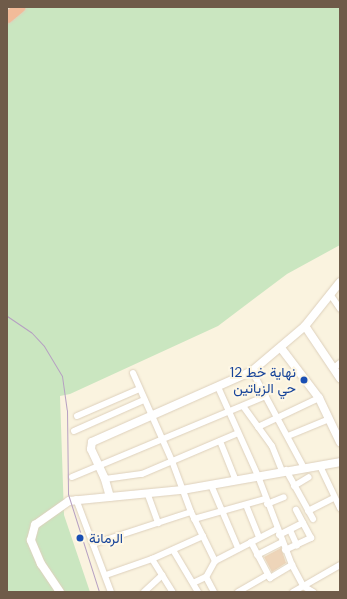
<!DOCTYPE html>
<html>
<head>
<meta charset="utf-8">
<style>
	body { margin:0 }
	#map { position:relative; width:347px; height:599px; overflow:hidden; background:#faf3df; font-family:"DM Sans",Vazirmatn,sans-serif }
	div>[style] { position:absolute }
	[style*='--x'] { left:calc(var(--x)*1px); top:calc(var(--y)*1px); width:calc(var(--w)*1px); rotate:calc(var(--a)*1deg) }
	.green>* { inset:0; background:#cae6c0 }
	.building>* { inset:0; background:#eed5b9 }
	.roads { filter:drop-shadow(0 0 1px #ddd0bc) drop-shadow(0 0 1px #ddd0bc) }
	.street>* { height:6px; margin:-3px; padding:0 3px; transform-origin:3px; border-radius:3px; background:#fff }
	.secondary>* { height:8px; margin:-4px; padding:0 4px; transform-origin:4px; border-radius:4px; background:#fff }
	.highway>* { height:11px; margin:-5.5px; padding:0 5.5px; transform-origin:5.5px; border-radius:5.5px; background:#f2bb99 }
	.tram>* { height:1px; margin:-0.5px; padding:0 0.5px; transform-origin:0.5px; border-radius:0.5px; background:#b6a0c2 }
	.dots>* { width:11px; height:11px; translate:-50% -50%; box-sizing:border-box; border:2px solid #fef7e5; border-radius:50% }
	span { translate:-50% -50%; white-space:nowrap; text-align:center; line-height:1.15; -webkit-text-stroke:4px #fef7e5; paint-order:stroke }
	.transit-label { font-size:14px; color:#164399 }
	.right { translate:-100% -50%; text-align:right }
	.left { translate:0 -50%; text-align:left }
	.frame { position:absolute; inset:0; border:8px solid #6f5b49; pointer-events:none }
</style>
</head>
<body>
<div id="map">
	<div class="green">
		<div style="clip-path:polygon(23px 7px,340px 7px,340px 245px,287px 274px,218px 326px,70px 394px,60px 396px,64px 515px,90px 592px,7px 592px,7px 21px)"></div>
	</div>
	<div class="building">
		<div style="clip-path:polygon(281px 548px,286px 563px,272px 572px,264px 557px)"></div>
	</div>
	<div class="roads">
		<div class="street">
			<div style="--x:330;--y:294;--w:18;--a:56"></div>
			<div style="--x:334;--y:368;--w:8;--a:-40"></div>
			<div style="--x:252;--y:371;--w:110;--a:61.8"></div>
			<div style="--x:133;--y:373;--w:96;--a:66.1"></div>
			<div style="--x:172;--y:461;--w:54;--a:69.6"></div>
			<div style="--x:191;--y:512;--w:55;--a:63.9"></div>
			<div style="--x:215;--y:561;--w:18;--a:119"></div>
			<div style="--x:206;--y:577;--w:17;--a:62"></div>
			<div style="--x:218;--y:387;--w:98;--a:65.8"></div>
			<div style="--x:258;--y:476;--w:95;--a:69.1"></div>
			<div style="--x:292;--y:565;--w:24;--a:62"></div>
			<div style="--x:303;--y:586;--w:12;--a:31"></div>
			<div style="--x:243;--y:406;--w:49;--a:54.1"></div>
			<div style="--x:272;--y:446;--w:27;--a:68"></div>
			<div style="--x:77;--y:416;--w:68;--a:-23.5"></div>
			<div style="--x:258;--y:427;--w:68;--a:-25.4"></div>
			<div style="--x:74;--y:431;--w:77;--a:-23.9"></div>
			<div style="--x:288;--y:436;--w:44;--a:-22.5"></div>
			<div style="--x:220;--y:441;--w:43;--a:68.2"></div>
			<div style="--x:320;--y:466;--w:47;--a:64.5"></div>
			<div style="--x:286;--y:470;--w:56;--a:61.1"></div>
			<div style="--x:72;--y:477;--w:210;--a:-22.7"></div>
			<div style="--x:105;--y:479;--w:37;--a:-8"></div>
			<div style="--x:142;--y:474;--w:102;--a:-23.1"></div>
			<div style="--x:211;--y:485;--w:69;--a:66.8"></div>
			<div style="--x:294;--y:486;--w:17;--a:-31"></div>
			<div style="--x:148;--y:495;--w:30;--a:70"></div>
			<div style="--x:76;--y:499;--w:99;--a:69.4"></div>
			<div style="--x:267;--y:504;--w:18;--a:-22"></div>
			<div style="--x:246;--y:505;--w:35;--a:68"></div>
			<div style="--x:308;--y:511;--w:29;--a:-27"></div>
			<div style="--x:194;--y:519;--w:74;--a:-15.7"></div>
			<div style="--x:290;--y:530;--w:17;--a:66"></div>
			<div style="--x:279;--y:535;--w:27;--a:-27"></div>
			<div style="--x:251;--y:542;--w:41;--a:62.2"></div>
			<div style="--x:270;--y:578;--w:26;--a:-31"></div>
			<div style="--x:93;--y:544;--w:103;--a:-18.1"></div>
			<div style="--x:173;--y:550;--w:49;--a:59.2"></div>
			<div style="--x:285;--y:550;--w:29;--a:-25"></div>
			<div style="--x:311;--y:538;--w:32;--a:-118"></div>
			<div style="--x:257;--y:555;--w:28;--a:-27"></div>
			<div style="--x:152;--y:559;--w:39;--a:58"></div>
			<div style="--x:215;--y:561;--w:70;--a:-27.3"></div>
			<div style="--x:106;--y:575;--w:49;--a:-19.2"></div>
			<div style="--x:152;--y:559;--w:56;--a:-24.3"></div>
			<div style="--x:193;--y:583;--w:14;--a:-25"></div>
			<div style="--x:144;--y:592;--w:25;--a:-43"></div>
			<div style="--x:238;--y:592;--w:34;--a:-30"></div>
			<div style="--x:293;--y:592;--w:54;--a:-29.9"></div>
		</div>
		<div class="secondary">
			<div style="--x:305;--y:326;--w:63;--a:56.1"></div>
			<div style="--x:281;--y:348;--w:63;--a:52.8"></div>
			<div style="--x:319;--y:398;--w:49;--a:64.5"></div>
			<div style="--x:110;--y:497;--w:19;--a:-106"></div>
			<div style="--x:105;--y:479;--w:33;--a:-115"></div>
			<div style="--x:91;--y:449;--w:7;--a:-82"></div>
			<div style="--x:92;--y:442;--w:175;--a:-23.9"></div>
			<div style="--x:252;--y:371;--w:70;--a:-40.3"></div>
			<div style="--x:305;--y:326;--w:56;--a:-51.5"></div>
			<div style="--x:60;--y:592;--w:34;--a:-124"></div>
			<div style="--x:41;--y:564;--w:26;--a:-113"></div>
			<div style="--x:31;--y:540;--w:16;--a:-75"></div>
			<div style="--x:35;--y:525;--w:42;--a:-35.2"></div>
			<div style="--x:69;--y:501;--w:114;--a:-5.6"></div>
			<div style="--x:182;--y:490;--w:160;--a:-10"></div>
		</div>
		<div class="highway">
			<div style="--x:7;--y:17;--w:16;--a:-40"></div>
		</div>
	</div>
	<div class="tram">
		<div style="--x:7;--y:316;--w:29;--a:34"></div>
		<div style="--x:31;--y:332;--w:19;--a:47"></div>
		<div style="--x:44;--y:346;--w:35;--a:59"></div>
		<div style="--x:62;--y:376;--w:34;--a:82"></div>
		<div style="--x:67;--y:410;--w:84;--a:89.3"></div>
		<div style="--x:68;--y:494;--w:103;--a:72.4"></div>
	</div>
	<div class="dots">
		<div style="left:304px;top:380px;background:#1a4fb4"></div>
		<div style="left:80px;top:538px;background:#1a4fb4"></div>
	</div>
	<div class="transit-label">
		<span class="right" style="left:296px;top:380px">نهاية خط 12<br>حي الزياتين</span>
		<span class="left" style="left:89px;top:538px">الرمانة</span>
	</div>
	<div class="frame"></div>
</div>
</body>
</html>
